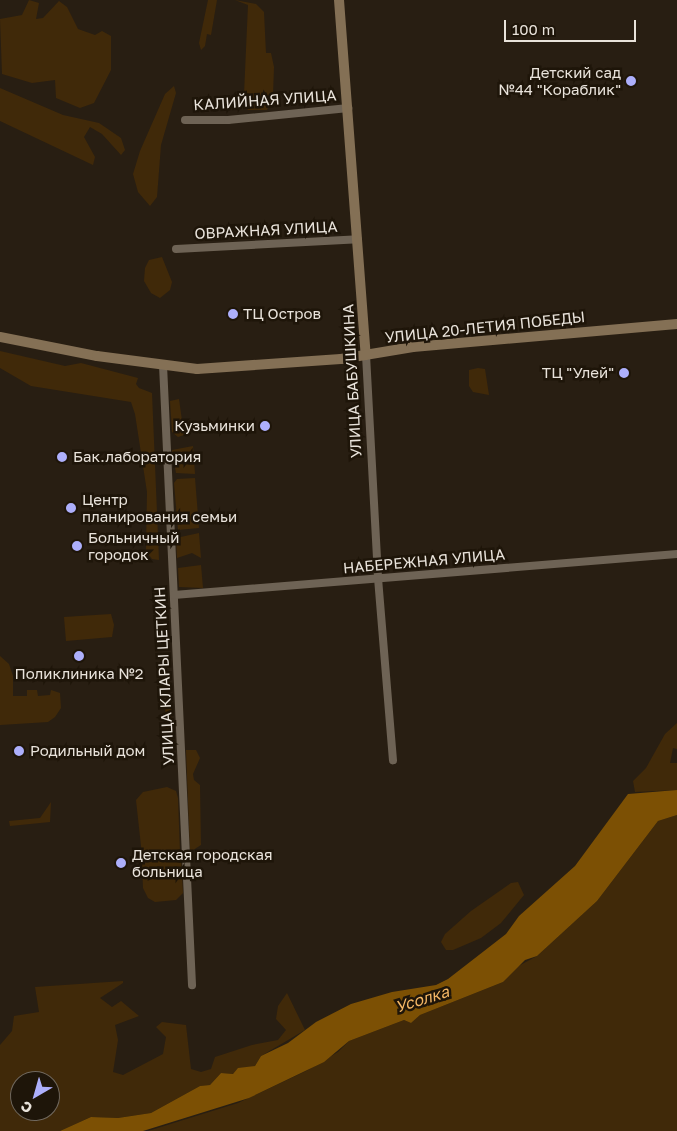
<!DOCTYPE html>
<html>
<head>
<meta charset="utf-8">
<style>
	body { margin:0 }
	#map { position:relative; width:677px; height:1131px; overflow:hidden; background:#281e12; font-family:"Golos Text",sans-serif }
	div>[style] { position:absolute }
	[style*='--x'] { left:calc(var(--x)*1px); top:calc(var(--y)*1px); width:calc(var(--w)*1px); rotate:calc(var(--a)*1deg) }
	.green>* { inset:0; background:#402909 }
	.water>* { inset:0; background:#7c5004 }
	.street>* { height:8px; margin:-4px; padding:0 4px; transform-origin:4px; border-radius:4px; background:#6e6355 }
	.secondary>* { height:10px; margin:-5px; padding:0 5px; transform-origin:5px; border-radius:5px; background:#847055 }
	.dots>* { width:14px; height:14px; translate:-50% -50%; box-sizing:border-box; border:2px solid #1e1509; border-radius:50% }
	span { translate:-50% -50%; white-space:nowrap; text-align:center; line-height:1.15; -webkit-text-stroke:5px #1e1509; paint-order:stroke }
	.poi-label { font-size:15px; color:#e9e3db }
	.right { translate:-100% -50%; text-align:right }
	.left { translate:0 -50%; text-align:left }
	.street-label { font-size:15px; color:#e9e3db }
	.water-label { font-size:16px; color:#f5b765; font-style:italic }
	.north { position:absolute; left:10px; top:1071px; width:50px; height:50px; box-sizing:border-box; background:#1e1509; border:1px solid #6f675d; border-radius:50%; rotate:218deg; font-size:14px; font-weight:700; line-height:20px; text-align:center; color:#e9e3db }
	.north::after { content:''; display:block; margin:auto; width:18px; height:22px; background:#adaffb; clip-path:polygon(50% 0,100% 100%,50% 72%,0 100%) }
	.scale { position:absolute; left:504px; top:20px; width:132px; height:22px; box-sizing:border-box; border:2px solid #e9e3db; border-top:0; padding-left:6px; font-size:15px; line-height:18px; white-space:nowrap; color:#e9e3db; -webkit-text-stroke:4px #1e1509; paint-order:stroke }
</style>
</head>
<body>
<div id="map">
	<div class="green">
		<div style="clip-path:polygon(29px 0,39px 3px,36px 19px,43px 18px,59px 1px,67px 7px,78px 29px,95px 35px,102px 31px,111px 36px,111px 70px,94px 103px,80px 108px,56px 98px,55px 80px,32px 83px,2px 74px,0 19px,22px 15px)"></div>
		<div style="clip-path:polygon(208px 0,217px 0,211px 35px,207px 34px,205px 46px,201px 50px,199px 43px)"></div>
		<div style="clip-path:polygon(235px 0,256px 4px,264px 12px,266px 53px,271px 53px,274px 67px,273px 95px,267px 110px,248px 110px,241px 100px,244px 94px,248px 5px)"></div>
		<div style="clip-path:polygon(174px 86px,176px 93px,161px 145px,157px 197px,150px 206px,138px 192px,133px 174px,140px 151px,165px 94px)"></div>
		<div style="clip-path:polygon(0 88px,63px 115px,99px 123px,121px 138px,125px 150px,121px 155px,102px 134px,90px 127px,84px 137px,95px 157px,93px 165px,0 121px)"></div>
		<div style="clip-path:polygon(162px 257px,172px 282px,170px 290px,160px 298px,151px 293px,144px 281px,145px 268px,149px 260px)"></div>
		<div style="clip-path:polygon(0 351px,65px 366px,81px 363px,138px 378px,136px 384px,139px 388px,152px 393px,159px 560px,152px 559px,146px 551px,147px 492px,135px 414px,131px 402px,31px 386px,0 368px)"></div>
		<div style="clip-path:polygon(478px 368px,485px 369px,489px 395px,473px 392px,469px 386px,469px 370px)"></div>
		<div style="clip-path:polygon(179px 399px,184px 435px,178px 437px,172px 432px,170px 401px)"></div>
		<div style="clip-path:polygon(193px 446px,195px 474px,176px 473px,172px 450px)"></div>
		<div style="clip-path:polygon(195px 478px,199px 528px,178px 530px,174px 483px,177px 479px)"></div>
		<div style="clip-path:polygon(199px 533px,201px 558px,192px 553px,177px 558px,176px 538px)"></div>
		<div style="clip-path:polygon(201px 565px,203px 588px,179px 587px,178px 568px)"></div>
		<div style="clip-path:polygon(111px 614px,114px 625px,112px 637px,66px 641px,64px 617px)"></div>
		<div style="clip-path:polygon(0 656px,9px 664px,13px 676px,13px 696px,27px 696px,27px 690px,37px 690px,38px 696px,50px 695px,51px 690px,60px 693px,61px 708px,55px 717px,48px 722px,0 725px)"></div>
		<div style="clip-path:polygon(165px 705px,171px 705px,173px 758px,168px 758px)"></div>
		<div style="clip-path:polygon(677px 723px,677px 749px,673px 748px,670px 763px,677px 763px,677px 790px,635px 792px,633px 781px,646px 768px,665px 734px)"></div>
		<div style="clip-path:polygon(186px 750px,196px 750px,200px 758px,193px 774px,194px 780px,200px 785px,201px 845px,190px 852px)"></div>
		<div style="clip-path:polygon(167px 787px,176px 791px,178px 798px,180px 853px,142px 855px,136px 800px,143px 792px)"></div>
		<div style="clip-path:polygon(51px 802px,50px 822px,10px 826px,9px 821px,40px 818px)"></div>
		<div style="clip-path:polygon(677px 815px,677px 1131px,148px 1131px,238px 1103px,306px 1071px,338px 1052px,349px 1041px,404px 1020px,411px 1023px,420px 1015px,503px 982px,513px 969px,537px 956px,597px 901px,658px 821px)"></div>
		<div style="clip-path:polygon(181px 859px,183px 893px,176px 900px,155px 902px,148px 898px,143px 888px,142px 863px)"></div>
		<div style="clip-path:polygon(518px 882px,524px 895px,501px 923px,481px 938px,453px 950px,446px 950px,441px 942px,445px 934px,471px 911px,511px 883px)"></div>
		<div style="clip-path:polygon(evenodd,123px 981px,123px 983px,100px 998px,112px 1007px,121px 1001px,139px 1016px,115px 1025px,118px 1040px,113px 1072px,123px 1075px,163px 1054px,166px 1037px,156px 1027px,162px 1022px,186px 1025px,191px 1069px,201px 1072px,211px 1069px,215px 1057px,252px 1045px,278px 1040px,286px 1030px,276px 1019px,278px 1006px,287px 993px,305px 1030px,261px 1056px,255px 1066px,233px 1074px,221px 1073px,210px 1085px,200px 1086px,151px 1113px,118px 1118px,91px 1117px,60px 1131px,0 1131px,0 1045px,12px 1031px,14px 1016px,39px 1012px,35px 987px,123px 981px,20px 1081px,50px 1081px,50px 1111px,20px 1111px,20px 1081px)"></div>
	</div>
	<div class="water">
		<div style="clip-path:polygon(677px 790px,677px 815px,658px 821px,597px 901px,537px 956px,525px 960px,503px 982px,420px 1015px,411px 1023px,404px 1020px,349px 1041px,324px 1062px,249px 1098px,143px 1131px,60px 1131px,91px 1117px,118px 1118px,151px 1113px,200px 1086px,210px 1085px,221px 1073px,233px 1074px,238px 1068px,255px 1066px,261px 1056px,288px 1043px,316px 1022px,351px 1004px,392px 992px,436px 985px,448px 979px,506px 934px,519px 916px,575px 866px,628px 794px)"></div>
	</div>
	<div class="street">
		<div style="--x:185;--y:120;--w:43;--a:0"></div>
		<div style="--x:228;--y:120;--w:121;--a:-5.7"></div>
		<div style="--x:176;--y:249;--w:182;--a:-3.1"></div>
		<div style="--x:366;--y:355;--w:223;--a:86.9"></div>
		<div style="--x:378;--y:578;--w:183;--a:85.3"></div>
		<div style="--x:163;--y:365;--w:621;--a:87.32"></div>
		<div style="--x:174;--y:595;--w:505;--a:-4.66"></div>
	</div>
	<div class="secondary">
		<div style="--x:339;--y:0;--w:356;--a:85.7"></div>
		<div style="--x:0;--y:337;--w:99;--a:11.1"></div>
		<div style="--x:97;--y:356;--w:101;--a:7.4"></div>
		<div style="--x:197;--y:369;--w:144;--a:-4"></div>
		<div style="--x:341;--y:359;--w:73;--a:-9.5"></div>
		<div style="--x:413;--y:347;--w:265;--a:-5"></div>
	</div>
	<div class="dots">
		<div style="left:631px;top:81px;background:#adaffb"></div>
		<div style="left:233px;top:314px;background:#adaffb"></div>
		<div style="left:624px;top:373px;background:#adaffb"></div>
		<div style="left:265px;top:426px;background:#adaffb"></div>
		<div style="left:62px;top:457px;background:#adaffb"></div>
		<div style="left:71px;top:508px;background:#adaffb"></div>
		<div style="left:77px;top:546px;background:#adaffb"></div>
		<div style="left:79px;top:656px;background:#adaffb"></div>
		<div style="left:19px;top:751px;background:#adaffb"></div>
		<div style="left:121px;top:863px;background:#adaffb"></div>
	</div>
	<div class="poi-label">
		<span class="right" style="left:621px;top:81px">Детский сад<br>№44 "Кораблик"</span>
		<span class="left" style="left:243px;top:314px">ТЦ Остров</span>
		<span class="right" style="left:614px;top:373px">ТЦ "Улей"</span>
		<span class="right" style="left:255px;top:426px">Кузьминки</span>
		<span class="left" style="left:73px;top:457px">Бак.лаборатория</span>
		<span class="left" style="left:82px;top:508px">Центр<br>планирования семьи</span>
		<span class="left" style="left:88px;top:546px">Больничный<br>городок</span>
		<span style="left:79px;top:674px">Поликлиника №2</span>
		<span class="left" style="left:30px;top:751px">Родильный дом</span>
		<span class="left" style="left:132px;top:863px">Детская городская<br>больница</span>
	</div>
	<div class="street-label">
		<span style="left:265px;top:100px;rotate:-4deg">КАЛИЙНАЯ УЛИЦА</span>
		<span style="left:266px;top:230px;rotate:-3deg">ОВРАЖНАЯ УЛИЦА</span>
		<span style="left:485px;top:327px;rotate:-6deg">УЛИЦА 20-ЛЕТИЯ ПОБЕДЫ</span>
		<span style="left:352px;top:381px;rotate:-93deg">УЛИЦА БАБУШКИНА</span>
		<span style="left:424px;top:561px;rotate:-5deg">НАБЕРЕЖНАЯ УЛИЦА</span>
		<span style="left:164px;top:676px;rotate:-93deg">УЛИЦА КЛАРЫ ЦЕТКИН</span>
	</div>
	<div class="water-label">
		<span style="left:422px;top:999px;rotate:-17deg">Усолка</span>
	</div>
	<div class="north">С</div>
	<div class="scale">100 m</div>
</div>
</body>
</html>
